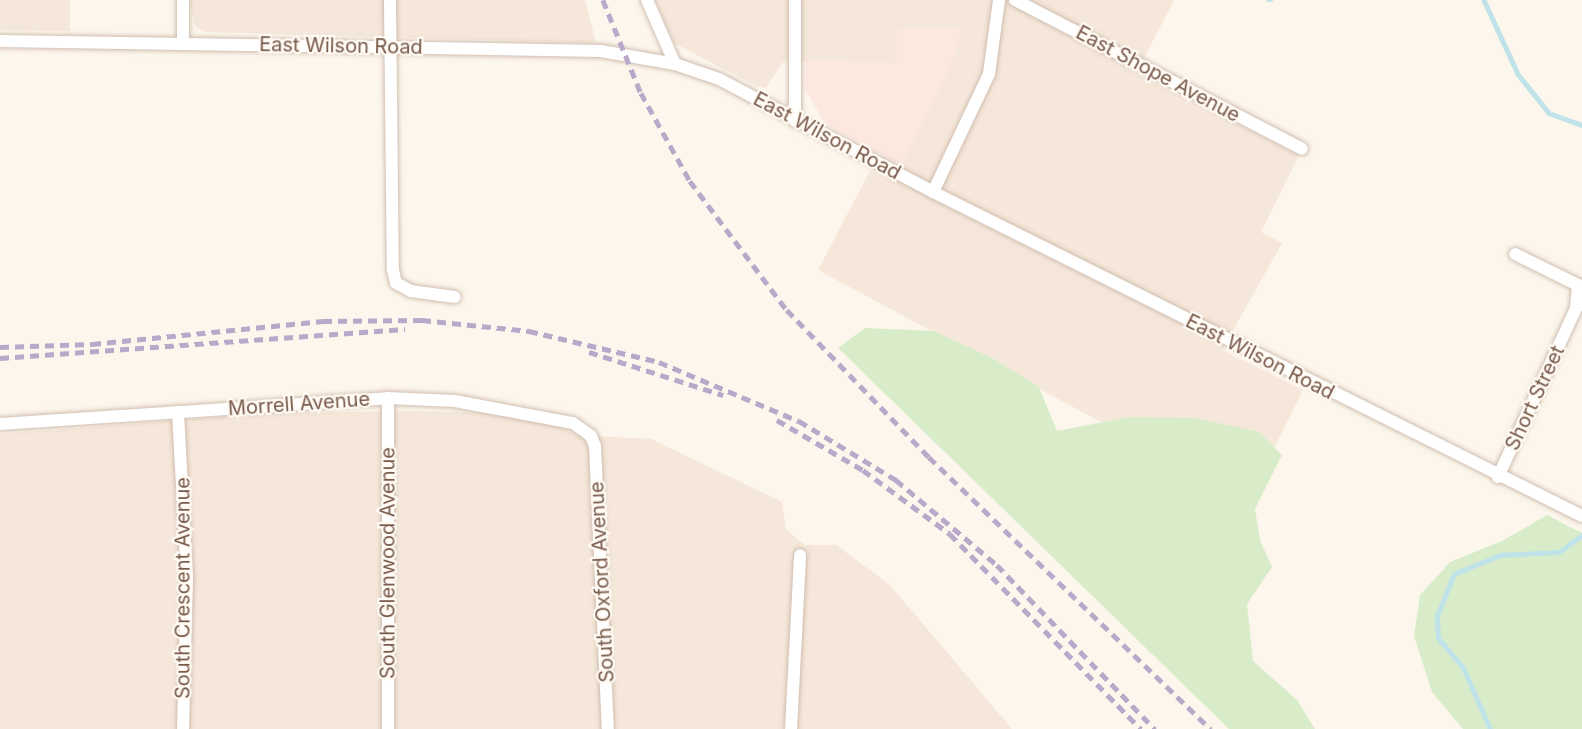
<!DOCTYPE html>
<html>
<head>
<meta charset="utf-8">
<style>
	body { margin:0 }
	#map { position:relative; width:1582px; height:729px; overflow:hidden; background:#fdf6ec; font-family:Inter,sans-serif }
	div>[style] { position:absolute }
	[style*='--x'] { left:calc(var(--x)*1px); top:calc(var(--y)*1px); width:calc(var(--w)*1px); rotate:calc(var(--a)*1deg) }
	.residential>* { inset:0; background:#f5e8da }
	.commercial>* { inset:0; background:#fde8e0 }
	.green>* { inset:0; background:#d8ecc9 }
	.stream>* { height:4.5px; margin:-2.25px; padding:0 2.25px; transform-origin:2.25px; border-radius:2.25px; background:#bfe3e8 }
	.roads { filter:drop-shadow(0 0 2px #d1beb0) drop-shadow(0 0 2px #d1beb0) }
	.minor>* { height:12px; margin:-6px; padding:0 6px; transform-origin:6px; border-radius:6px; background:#fff }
	.rail>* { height:4.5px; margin-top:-2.25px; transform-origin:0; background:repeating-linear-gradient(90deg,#b9a8c9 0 9px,transparent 0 15px) }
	span { translate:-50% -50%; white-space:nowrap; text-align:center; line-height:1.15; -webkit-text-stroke:4.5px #fffaf3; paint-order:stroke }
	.street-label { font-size:20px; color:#7a5c4d }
</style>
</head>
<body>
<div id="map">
	<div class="residential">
		<div style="clip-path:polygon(0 0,70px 0,70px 31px,0 30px)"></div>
		<div style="clip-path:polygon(190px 0,585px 0,596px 43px,205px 32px,195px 26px)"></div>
		<div style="clip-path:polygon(655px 0,1174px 0,1136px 74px,1299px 155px,1261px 232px,1282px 243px,1222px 350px,1303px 390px,1248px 501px,818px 270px,870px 171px,886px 177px,901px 165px,896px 63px,784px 61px,766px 88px,756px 86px,674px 43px)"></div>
		<div style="clip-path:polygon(409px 411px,494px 413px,553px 424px,577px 435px,651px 439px,782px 502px,786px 529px,804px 545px,836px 545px,890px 585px,1012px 729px,0 729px,0 434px,272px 413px)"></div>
	</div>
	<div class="commercial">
		<div style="clip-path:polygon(897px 29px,963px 29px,949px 69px,901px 165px,825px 124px,805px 89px,806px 60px,896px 63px)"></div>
	</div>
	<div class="green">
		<div style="clip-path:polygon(865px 328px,934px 331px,994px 359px,1039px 387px,1057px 431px,1129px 417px,1195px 418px,1259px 432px,1282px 455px,1255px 509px,1260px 540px,1272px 567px,1247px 604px,1253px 661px,1297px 700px,1315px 729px,1229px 729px,838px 348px)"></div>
		<div style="clip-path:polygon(1547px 515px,1582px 533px,1582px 729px,1463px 729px,1432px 692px,1414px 636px,1420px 595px,1450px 562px,1502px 541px)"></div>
	</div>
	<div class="stream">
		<div style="--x:1268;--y:0;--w:3;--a:0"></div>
		<div style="--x:1484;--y:0;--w:81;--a:65.3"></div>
		<div style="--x:1518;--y:74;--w:50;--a:51.5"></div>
		<div style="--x:1549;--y:113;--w:35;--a:20"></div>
		<div style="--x:1490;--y:729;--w:67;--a:-113.9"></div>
		<div style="--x:1463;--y:668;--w:39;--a:-130"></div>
		<div style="--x:1438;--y:638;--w:22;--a:-93"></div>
		<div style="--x:1437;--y:616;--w:45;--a:-68"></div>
		<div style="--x:1454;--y:574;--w:50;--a:-22.4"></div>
		<div style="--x:1500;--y:555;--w:59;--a:-2.9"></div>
		<div style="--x:1559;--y:552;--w:29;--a:-36"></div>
	</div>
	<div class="roads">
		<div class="minor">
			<div style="--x:183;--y:0;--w:44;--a:90"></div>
			<div style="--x:390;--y:0;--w:270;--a:89.4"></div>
			<div style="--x:393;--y:270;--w:13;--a:77"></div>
			<div style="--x:396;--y:283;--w:17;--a:28"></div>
			<div style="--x:411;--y:291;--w:44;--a:7.8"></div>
			<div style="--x:647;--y:0;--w:70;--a:66.4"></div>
			<div style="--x:1015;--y:0;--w:323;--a:27.4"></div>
			<div style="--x:0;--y:41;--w:601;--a:0.95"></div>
			<div style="--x:601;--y:51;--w:75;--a:10"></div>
			<div style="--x:675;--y:64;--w:46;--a:18.8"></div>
			<div style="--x:719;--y:79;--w:242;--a:27.8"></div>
			<div style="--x:933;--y:192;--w:725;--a:26.53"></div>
			<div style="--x:795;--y:121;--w:121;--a:-90"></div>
			<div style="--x:933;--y:192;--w:131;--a:-64.6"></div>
			<div style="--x:989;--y:74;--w:75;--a:-82.3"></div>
			<div style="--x:178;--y:412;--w:165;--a:86.9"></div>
			<div style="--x:187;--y:577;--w:152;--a:91.5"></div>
			<div style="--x:0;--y:424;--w:389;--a:-3.8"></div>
			<div style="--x:388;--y:398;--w:67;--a:2.6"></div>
			<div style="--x:455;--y:401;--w:120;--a:10.6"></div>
			<div style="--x:573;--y:423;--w:22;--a:36"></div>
			<div style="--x:591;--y:436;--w:11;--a:68"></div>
			<div style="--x:595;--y:446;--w:283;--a:87.4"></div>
			<div style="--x:1498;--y:477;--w:186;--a:-65.2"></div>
			<div style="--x:1576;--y:308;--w:23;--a:-85"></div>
			<div style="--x:1578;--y:285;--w:70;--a:-153.8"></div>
			<div style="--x:388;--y:729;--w:331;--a:-90"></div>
			<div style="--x:791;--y:729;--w:174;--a:-87"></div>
		</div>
	</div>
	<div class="rail">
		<div style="--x:603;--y:0;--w:100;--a:67.8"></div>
		<div style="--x:641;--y:93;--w:101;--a:60.9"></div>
		<div style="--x:690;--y:181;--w:161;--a:53.1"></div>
		<div style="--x:787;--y:310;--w:204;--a:46"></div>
		<div style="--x:929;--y:457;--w:392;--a:44"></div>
		<div style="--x:0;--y:347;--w:92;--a:-1.9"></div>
		<div style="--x:92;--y:344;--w:232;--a:-5.7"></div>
		<div style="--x:323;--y:321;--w:99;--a:-0.6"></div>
		<div style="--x:422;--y:320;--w:108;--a:5.9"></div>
		<div style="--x:529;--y:331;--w:134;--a:13.4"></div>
		<div style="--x:659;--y:362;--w:152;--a:22.9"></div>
		<div style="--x:799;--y:421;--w:114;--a:31.3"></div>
		<div style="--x:896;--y:480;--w:132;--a:40.1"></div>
		<div style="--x:997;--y:565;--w:228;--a:46.1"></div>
		<div style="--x:589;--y:352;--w:141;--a:17.8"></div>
		<div style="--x:0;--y:358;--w:406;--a:-4.1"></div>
		<div style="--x:777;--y:420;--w:99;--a:30.2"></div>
		<div style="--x:863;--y:470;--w:108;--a:36.3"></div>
		<div style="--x:950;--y:534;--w:273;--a:45.6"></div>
	</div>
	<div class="street-label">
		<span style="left:341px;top:46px;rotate:1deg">East Wilson Road</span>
		<span style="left:1158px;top:74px;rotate:28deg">East Shope Avenue</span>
		<span style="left:827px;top:136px;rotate:28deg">East Wilson Road</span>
		<span style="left:1260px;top:357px;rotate:27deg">East Wilson Road</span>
		<span style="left:1535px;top:398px;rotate:-65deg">Short Street</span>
		<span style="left:299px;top:404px;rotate:-4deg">Morrell Avenue</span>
		<span style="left:388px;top:563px;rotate:-90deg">South Glenwood Avenue</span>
		<span style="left:602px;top:582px;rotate:-93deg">South Oxford Avenue</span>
		<span style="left:183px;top:588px;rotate:-90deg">South Crescent Avenue</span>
	</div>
</div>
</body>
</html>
